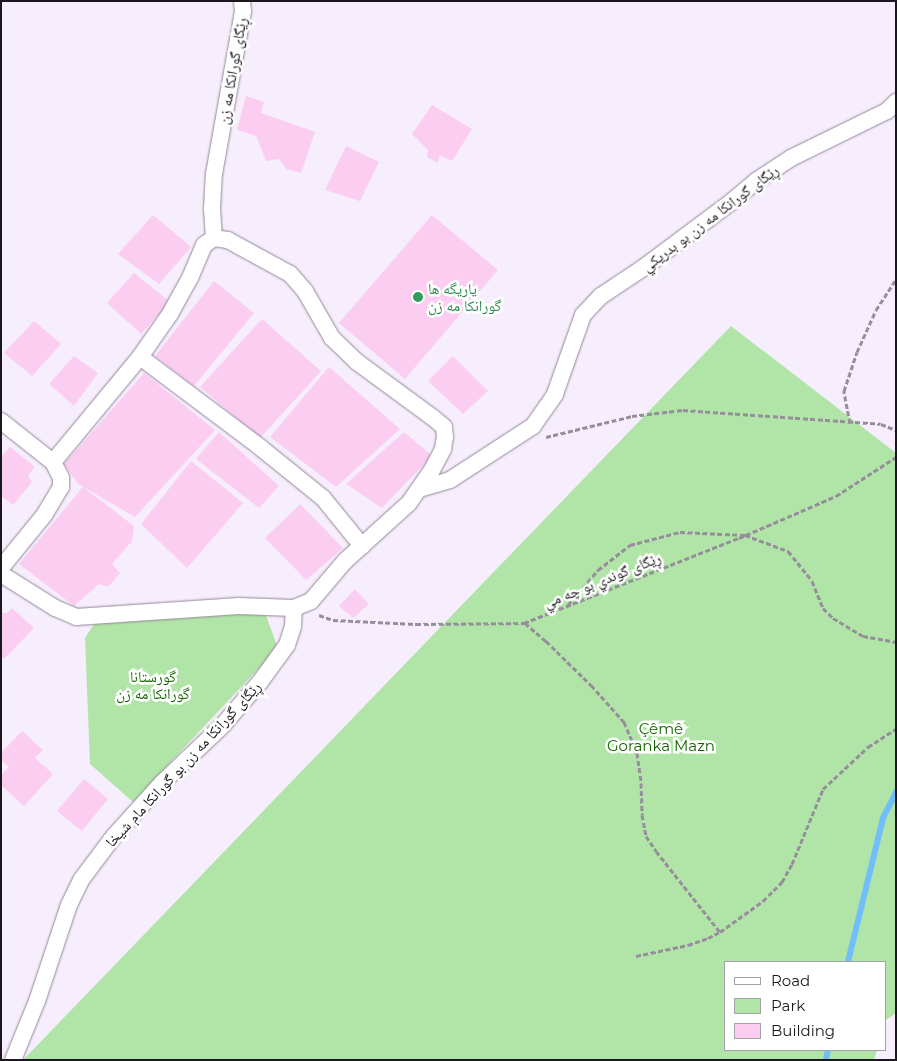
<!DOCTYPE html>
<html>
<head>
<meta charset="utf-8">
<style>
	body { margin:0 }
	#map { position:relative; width:897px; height:1061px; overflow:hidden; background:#f7eefd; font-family:Montserrat,"Noto Naskh Arabic",sans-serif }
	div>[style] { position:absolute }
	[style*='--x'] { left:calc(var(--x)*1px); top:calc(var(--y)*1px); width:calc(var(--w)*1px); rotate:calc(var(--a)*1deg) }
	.green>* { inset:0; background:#b1e4a7 }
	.stream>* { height:5.5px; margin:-2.75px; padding:0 2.75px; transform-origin:2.75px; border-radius:2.75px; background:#71befa }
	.building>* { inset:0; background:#facdf1 }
	.path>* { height:3px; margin-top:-1.5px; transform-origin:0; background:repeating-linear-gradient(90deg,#968f9b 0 5px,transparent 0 7.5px) }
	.roads { filter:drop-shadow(0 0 1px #928798) drop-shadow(0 0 1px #928798) }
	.street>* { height:16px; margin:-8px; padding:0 8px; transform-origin:8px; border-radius:8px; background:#fff }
	.dots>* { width:14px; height:14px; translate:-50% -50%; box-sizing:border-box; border:2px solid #fff; border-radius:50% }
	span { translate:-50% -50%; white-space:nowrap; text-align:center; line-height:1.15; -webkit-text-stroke:5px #fff; paint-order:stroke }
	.street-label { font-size:15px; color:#1b171e }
	.leisure-label { font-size:15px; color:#27864d }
	.left { translate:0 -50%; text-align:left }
	.park-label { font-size:15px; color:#156500 }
	.frame { position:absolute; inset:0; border:2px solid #1b171e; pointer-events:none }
	.legend { position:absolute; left:724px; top:961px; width:162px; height:90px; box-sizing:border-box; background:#fff; border:1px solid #a4a2a5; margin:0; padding:6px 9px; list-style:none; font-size:15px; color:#1b171e }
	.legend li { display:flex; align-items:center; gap:10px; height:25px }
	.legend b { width:25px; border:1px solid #a4a2a5 }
</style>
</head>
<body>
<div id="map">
	<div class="green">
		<div style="clip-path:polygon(731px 326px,896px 453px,896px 1013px,886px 1020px,886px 962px,726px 962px,726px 1050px,877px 1050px,874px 1060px,23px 1060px)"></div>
		<div style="clip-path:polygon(265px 613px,278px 648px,133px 802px,90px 764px,85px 638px,94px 624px,209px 614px)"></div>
	</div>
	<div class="stream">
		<div style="--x:848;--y:962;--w:148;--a:-76.3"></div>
		<div style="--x:883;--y:818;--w:29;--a:-63"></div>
		<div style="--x:826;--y:1060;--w:10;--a:-79"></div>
	</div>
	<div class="building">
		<div style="clip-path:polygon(246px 96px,264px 102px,261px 113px,315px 132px,301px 173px,286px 169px,279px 159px,266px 161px,256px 136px,237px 130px)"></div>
		<div style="clip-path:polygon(432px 105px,472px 129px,452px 161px,440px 155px,438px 163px,427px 157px,428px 150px,412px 134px)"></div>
		<div style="clip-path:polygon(346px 146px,379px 162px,360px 201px,325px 190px)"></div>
		<div style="clip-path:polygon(153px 215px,191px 247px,159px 284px,118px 254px)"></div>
		<div style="clip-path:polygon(432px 215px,498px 270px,405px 379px,339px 323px)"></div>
		<div style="clip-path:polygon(134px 273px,170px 302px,141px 334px,107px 303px)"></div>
		<div style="clip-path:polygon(214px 281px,254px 313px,194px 386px,155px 356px)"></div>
		<div style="clip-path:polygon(262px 319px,321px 371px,260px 438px,200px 387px)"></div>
		<div style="clip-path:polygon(34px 321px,61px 344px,32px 376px,4px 353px)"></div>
		<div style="clip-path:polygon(74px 356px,98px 373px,74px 406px,49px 384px)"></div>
		<div style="clip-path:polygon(453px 356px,488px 391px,463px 414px,428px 381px)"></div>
		<div style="clip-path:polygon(329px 367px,400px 429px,336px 487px,270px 437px)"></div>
		<div style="clip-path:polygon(144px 373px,215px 430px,135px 517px,78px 484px,64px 464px)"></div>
		<div style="clip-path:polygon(219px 432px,279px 486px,259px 508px,196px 459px)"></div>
		<div style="clip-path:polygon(404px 432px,432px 456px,382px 508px,346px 484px)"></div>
		<div style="clip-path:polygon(10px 447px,35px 467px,28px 475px,32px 482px,13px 505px,1px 496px,1px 457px)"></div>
		<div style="clip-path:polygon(191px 461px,243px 503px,187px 568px,141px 524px)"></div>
		<div style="clip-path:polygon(83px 487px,134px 526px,132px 541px,112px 564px,120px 573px,108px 587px,99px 584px,74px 606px,19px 564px)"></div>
		<div style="clip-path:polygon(300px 504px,343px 548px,306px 580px,265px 538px)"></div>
		<div style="clip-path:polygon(355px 589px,369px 604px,353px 618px,339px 606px)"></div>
		<div style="clip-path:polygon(12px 608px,34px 628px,4px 659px,1px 656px,1px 613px,7px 613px)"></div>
		<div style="clip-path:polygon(22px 731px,43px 750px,35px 758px,53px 774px,24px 806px,1px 785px,1px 775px,9px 767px,1px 760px,1px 753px)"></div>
		<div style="clip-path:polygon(84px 779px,108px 799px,82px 831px,57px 811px)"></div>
	</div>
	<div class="path">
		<div style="--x:850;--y:423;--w:33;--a:-101"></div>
		<div style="--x:844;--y:391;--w:41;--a:-71.6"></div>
		<div style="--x:857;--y:352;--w:46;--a:-65.7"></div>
		<div style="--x:876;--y:310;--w:37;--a:-57"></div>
		<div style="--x:546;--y:437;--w:89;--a:-13.7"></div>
		<div style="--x:632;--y:416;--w:51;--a:-6.7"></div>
		<div style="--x:683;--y:410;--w:198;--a:4"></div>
		<div style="--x:881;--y:424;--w:16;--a:22"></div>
		<div style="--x:568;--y:605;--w:46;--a:-49.4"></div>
		<div style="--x:598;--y:570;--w:41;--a:-38"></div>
		<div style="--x:630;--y:545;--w:52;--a:-14.6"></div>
		<div style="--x:680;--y:532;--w:65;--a:2.6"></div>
		<div style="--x:745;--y:535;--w:46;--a:20.4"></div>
		<div style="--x:788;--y:551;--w:38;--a:51"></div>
		<div style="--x:812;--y:581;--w:29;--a:68"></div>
		<div style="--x:823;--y:608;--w:14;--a:45"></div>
		<div style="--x:833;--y:618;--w:35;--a:31"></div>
		<div style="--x:863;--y:636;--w:34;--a:10"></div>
		<div style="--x:319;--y:615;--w:15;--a:20"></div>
		<div style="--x:333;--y:620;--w:83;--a:2.8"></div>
		<div style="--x:416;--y:624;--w:108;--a:-0.5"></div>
		<div style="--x:524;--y:623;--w:231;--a:-21.6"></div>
		<div style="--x:739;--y:538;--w:106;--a:-23.4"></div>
		<div style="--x:836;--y:496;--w:72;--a:-33"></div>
		<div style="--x:525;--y:623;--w:28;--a:41"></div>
		<div style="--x:546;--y:641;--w:63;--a:44.4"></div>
		<div style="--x:591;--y:685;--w:50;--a:48.3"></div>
		<div style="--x:624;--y:722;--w:34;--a:67"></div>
		<div style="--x:637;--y:753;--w:30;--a:82"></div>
		<div style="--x:641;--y:783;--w:32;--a:88"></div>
		<div style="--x:642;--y:815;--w:21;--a:79"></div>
		<div style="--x:646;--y:836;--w:18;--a:56"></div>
		<div style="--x:656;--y:851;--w:103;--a:51.7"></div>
		<div style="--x:636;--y:956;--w:53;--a:-11.9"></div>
		<div style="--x:688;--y:945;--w:21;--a:-19"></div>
		<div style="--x:708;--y:938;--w:13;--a:-27"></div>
		<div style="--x:720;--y:932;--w:53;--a:-35.8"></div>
		<div style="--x:763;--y:901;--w:27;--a:-45"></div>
		<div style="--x:782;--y:882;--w:21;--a:-61"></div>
		<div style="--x:792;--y:864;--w:81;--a:-67.5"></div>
		<div style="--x:823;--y:789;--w:62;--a:-43"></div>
		<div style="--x:868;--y:747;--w:33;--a:-33"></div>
	</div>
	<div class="roads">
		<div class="street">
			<div style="--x:214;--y:238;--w:29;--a:-94"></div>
			<div style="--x:212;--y:209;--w:35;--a:-87"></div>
			<div style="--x:214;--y:174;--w:166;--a:-79.9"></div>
			<div style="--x:243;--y:11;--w:10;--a:-96"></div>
			<div style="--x:140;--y:357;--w:151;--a:36.9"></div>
			<div style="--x:261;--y:448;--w:80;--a:38.9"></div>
			<div style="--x:323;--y:498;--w:62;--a:50.9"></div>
			<div style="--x:1;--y:421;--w:66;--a:38.3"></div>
			<div style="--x:53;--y:462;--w:18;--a:63"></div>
			<div style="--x:61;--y:478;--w:9;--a:90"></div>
			<div style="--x:61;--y:487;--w:31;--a:121"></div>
			<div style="--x:45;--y:514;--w:70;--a:129.2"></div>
			<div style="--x:419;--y:489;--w:32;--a:-16"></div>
			<div style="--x:450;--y:480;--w:99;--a:-33"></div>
			<div style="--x:533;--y:426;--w:39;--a:-55"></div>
			<div style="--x:555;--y:394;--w:84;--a:-70.5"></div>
			<div style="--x:583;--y:315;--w:26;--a:-47"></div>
			<div style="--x:601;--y:296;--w:50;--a:-33.7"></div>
			<div style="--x:643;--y:268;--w:109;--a:-36.8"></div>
			<div style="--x:730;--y:203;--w:34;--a:-40"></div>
			<div style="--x:756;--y:181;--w:42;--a:-33.3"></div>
			<div style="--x:791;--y:158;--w:107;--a:-26.1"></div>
			<div style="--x:887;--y:111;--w:13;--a:-45"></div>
			<div style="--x:1;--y:574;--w:64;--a:32.2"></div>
			<div style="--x:55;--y:608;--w:23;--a:23"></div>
			<div style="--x:76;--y:617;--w:163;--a:-3.9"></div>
			<div style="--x:239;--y:606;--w:55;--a:2.1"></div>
			<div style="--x:294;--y:608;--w:18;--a:-22"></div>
			<div style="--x:311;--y:601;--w:52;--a:-49.6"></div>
			<div style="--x:345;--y:561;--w:86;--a:-42.2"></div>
			<div style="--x:409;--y:503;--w:40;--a:-55.1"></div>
			<div style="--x:432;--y:470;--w:24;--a:-62"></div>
			<div style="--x:443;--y:449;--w:12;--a:-81"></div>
			<div style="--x:445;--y:437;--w:10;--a:-96"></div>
			<div style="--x:444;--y:427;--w:16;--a:-140"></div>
			<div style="--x:432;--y:417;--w:93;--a:-143.7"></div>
			<div style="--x:357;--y:362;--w:35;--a:-136"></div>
			<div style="--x:332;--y:338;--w:54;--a:-119.9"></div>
			<div style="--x:305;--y:291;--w:23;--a:-131"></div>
			<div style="--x:290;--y:274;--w:71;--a:-151.3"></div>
			<div style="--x:228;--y:240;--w:14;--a:-172"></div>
			<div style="--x:214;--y:238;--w:12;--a:145"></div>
			<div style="--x:204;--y:245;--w:34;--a:113"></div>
			<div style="--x:191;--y:276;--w:43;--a:118.9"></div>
			<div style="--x:170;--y:314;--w:52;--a:124.9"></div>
			<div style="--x:140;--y:357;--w:136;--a:129.6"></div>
			<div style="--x:13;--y:1060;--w:64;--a:-67.9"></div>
			<div style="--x:37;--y:1001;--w:101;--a:-71.6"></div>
			<div style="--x:69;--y:905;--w:28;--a:-64"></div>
			<div style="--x:81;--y:880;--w:55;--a:-53.1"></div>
			<div style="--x:114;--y:836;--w:73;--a:-47.8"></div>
			<div style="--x:163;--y:782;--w:83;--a:-43.5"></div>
			<div style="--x:223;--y:725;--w:57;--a:-49.3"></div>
			<div style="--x:260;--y:682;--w:46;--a:-53.9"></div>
			<div style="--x:287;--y:645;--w:20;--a:-72"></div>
			<div style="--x:293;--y:626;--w:18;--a:-87"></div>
		</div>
	</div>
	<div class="dots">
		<div style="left:418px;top:297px;background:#2e9e5b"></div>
	</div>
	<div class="street-label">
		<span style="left:232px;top:71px;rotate:-80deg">ڕێگای گورانكا مه زن</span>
		<span style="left:710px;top:218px;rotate:-37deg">ڕێگای گورانكا مه زن بو بدريكي</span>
		<span style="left:602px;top:580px;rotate:-22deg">ڕێگای گوندي بو چه مي</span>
		<span style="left:183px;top:764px;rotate:-47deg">ڕێگای گورانكا مه زن بو گورانکا مام شيخا</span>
	</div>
	<div class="leisure-label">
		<span class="left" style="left:428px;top:297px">ياريگه ها<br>گورانكا مه زن</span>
	</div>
	<div class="park-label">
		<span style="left:153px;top:685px">گورستانا<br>گورانكا مه زن</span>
		<span style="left:661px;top:737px">Çêmê<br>Goranka Mazn</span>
	</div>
	<div class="frame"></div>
	<ul class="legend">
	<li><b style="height:6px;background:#fff"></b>Road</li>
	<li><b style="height:14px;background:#b1e4a7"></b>Park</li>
	<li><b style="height:14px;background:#facdf1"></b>Building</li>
	</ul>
</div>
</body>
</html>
